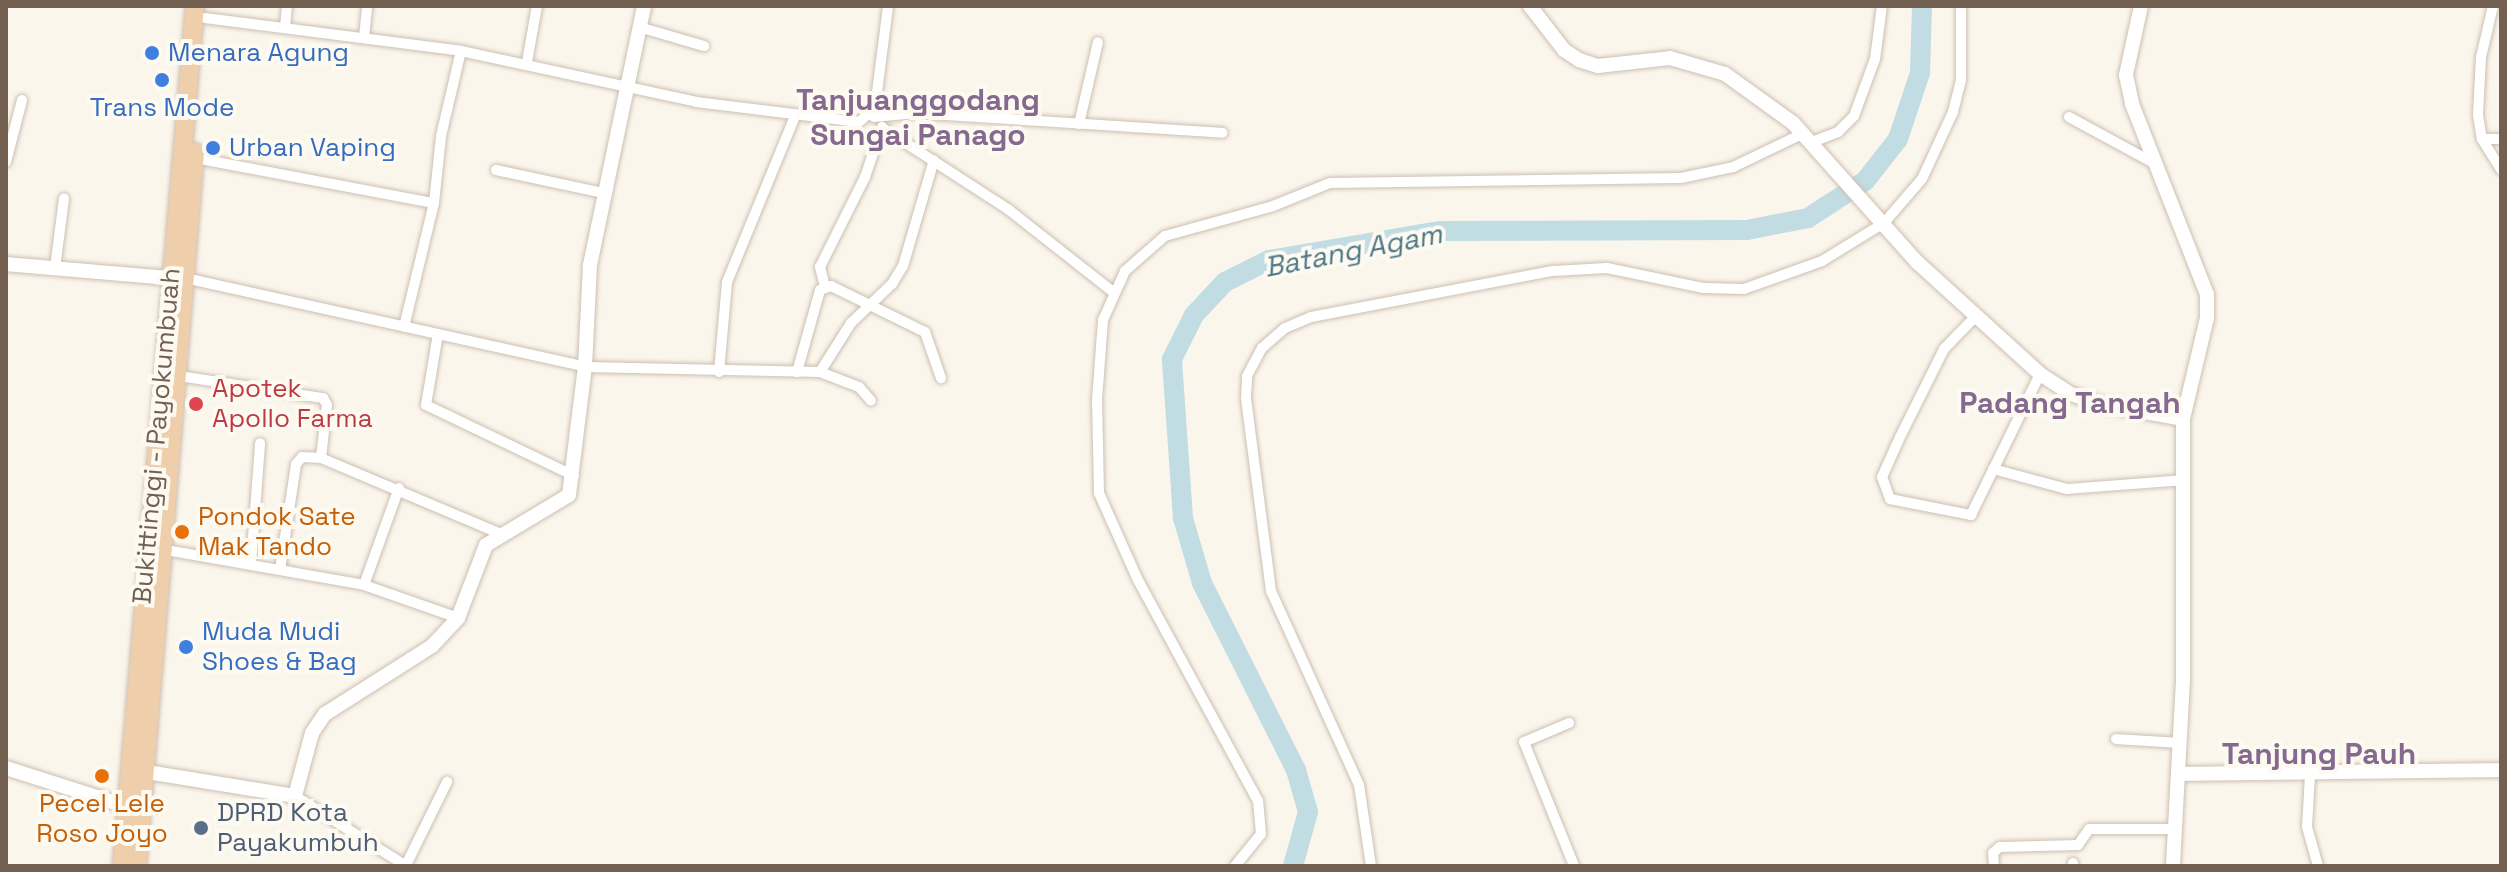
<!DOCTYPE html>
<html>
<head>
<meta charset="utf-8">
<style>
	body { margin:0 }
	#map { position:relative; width:2507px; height:872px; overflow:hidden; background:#fbf6ec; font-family:"Space Grotesk",sans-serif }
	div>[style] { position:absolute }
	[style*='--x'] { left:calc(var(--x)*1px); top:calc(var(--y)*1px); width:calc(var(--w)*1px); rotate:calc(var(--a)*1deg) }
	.river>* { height:20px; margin:-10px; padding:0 10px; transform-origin:10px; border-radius:10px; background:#c2dce3 }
	.roads { filter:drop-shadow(0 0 2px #ccbfb2) drop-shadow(0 0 2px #ccbfb2) }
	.minor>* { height:10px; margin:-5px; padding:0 5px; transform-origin:5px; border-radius:5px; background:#fff }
	.tertiary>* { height:14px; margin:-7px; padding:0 7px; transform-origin:7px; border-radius:7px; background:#fff }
	.trunk>* { height:18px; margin:-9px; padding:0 9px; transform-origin:9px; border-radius:9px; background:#efceab }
	.dots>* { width:22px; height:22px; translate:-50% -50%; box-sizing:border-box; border:4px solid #fdfaf2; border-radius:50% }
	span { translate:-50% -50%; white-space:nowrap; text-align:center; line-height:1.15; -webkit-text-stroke:8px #fdfaf2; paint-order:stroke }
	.shop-label { font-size:26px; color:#366cbe }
	.left { translate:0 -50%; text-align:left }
	.health-label { font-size:26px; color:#be3a42 }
	.street-label { font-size:26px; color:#736051 }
	.food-label { font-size:26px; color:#c56008 }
	.service-label { font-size:26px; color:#4e5e75 }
	.water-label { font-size:28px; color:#4d7784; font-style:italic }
	.quarter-label { font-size:30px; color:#85698e; font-weight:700 }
	.frame { position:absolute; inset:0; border:8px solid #736051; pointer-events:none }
</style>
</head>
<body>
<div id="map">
	<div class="river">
		<div style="--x:1293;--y:866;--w:56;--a:-74.5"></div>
		<div style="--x:1308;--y:812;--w:44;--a:-105.9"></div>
		<div style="--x:1296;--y:770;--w:209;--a:-116.7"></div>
		<div style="--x:1202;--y:583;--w:68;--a:-106.3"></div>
		<div style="--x:1183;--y:518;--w:159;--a:-94"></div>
		<div style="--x:1172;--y:359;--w:49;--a:-63.4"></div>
		<div style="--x:1194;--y:315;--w:45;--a:-46.8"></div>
		<div style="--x:1225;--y:282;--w:49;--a:-26.6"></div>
		<div style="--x:1269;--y:260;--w:174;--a:-9.6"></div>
		<div style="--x:1441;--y:231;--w:306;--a:-0.2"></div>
		<div style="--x:1747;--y:230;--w:62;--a:-11.1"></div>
		<div style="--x:1808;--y:218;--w:68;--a:-33"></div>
		<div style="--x:1865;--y:181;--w:53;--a:-51.8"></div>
		<div style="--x:1898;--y:139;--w:70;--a:-71.6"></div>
		<div style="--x:1920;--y:73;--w:67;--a:-88.3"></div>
	</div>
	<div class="roads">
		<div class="minor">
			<div style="--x:2493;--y:6;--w:52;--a:103.2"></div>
			<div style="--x:2481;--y:57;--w:58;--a:93"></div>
			<div style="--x:2478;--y:115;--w:24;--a:81"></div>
			<div style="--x:2482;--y:139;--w:36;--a:58"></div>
			<div style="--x:205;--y:18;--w:258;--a:7.3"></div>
			<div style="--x:461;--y:51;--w:240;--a:12.2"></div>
			<div style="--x:696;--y:102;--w:164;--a:7"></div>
			<div style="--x:859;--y:122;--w:21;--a:-41"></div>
			<div style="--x:875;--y:108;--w:103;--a:-82.7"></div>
			<div style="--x:639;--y:27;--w:68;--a:16.3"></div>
			<div style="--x:285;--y:28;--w:22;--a:-85"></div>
			<div style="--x:364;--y:37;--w:31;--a:-84"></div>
			<div style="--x:527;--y:62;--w:57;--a:-79.9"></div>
			<div style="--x:874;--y:117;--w:42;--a:-5.4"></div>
			<div style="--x:916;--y:113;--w:307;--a:3.7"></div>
			<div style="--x:2069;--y:117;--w:94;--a:28.5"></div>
			<div style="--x:1079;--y:124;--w:84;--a:-77"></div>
			<div style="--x:884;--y:129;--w:149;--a:32.9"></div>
			<div style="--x:1009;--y:210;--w:131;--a:38.2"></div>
			<div style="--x:2482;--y:139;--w:19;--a:0"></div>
			<div style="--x:1812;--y:142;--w:28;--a:-21"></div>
			<div style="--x:1838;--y:132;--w:23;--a:-45"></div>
			<div style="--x:1854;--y:116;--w:61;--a:-69.8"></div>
			<div style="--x:1875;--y:59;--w:53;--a:-82.5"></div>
			<div style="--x:195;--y:158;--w:243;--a:10.7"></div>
			<div style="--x:6;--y:162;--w:64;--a:-75.5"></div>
			<div style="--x:496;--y:170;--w:109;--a:12.1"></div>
			<div style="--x:55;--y:268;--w:70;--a:-82.6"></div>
			<div style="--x:185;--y:278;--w:410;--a:12.5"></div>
			<div style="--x:585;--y:367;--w:235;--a:1.2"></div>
			<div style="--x:820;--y:372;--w:42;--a:21"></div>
			<div style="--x:859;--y:387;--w:18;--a:49"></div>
			<div style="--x:825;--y:287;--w:21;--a:-104"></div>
			<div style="--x:820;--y:267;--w:101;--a:-63.4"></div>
			<div style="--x:865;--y:177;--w:53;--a:-71.2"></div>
			<div style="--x:1975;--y:317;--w:45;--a:134.1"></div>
			<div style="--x:1944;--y:349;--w:98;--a:116.6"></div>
			<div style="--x:1900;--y:437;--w:44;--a:114.2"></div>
			<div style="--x:1882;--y:477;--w:23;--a:70"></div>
			<div style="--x:1890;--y:499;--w:83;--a:11.2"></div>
			<div style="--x:1971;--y:515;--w:157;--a:-63.9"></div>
			<div style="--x:404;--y:327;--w:128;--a:-76.4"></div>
			<div style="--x:434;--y:203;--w:67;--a:-84"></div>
			<div style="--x:441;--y:136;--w:87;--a:-76.8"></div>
			<div style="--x:438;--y:334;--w:72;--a:99.6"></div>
			<div style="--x:426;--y:405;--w:164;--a:25.6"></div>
			<div style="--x:719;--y:372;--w:90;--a:-84.9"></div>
			<div style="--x:727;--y:282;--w:179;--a:-67.7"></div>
			<div style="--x:797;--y:372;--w:85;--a:-74.3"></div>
			<div style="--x:820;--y:290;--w:12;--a:-20"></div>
			<div style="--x:831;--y:286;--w:105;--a:26.1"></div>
			<div style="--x:925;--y:332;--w:49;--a:70.8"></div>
			<div style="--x:820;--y:372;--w:58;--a:-57.7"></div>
			<div style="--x:851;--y:323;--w:57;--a:-43.6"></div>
			<div style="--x:892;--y:284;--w:21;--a:-59"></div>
			<div style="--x:903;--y:266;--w:110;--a:-73.7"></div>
			<div style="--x:179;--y:376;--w:146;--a:8.7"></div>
			<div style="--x:323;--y:398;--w:8;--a:60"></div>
			<div style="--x:327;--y:405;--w:53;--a:96.5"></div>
			<div style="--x:321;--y:458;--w:195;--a:22.9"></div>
			<div style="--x:1993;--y:469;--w:77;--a:15.1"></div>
			<div style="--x:2067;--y:489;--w:117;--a:-4.4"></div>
			<div style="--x:166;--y:550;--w:201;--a:10"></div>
			<div style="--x:364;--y:585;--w:100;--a:19.3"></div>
			<div style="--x:251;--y:564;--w:121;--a:-85.7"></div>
			<div style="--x:280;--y:570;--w:107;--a:-81.4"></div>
			<div style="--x:296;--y:464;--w:9;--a:-49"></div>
			<div style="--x:302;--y:457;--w:19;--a:3"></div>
			<div style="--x:364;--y:585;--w:103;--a:-70.2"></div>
			<div style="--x:1569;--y:723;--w:49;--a:157.1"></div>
			<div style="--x:1524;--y:742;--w:134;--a:68"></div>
			<div style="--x:2116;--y:739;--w:64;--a:3.6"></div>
			<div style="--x:2310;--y:775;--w:52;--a:93.3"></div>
			<div style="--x:2307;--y:827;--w:41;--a:74.2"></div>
			<div style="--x:295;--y:796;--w:131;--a:32.2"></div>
			<div style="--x:2073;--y:863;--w:3;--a:90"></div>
			<div style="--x:406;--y:865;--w:93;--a:-63.7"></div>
			<div style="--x:1235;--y:866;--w:41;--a:-50.9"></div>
			<div style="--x:1261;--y:834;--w:33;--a:-95"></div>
			<div style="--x:1258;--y:801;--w:254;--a:-118.5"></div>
			<div style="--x:1137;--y:578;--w:93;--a:-114.1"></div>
			<div style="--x:1099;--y:493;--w:93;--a:-91.2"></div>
			<div style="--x:1097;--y:400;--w:80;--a:-85.7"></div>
			<div style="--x:1103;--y:320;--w:54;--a:-65.8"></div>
			<div style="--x:1125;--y:271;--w:53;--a:-41.2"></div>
			<div style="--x:1165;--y:236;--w:112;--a:-15.5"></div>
			<div style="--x:1273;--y:206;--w:61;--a:-22"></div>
			<div style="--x:1330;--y:183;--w:351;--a:-0.8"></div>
			<div style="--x:1681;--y:178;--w:53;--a:-11.9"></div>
			<div style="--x:1733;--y:167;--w:79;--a:-25.6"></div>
			<div style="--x:1371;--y:866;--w:82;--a:-98.4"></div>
			<div style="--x:1359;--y:785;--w:213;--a:-114.4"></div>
			<div style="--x:1271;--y:591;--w:195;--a:-97.4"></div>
			<div style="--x:1246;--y:398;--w:22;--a:-87"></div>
			<div style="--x:1247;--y:376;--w:32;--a:-62"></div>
			<div style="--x:1262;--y:348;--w:30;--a:-41"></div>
			<div style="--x:1285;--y:328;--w:28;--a:-23"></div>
			<div style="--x:1311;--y:317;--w:246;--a:-10.8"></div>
			<div style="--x:1553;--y:271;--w:54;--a:-3.2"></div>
			<div style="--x:1607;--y:268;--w:99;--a:11.7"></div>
			<div style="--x:1704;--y:288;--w:40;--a:1.4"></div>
			<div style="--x:1744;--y:289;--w:83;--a:-19.7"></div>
			<div style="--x:1822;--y:261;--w:73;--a:-31.5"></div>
			<div style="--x:1884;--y:223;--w:58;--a:-49.2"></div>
			<div style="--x:1922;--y:179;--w:74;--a:-65.2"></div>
			<div style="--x:1953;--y:112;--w:33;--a:-76"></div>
			<div style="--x:1961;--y:80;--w:74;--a:-90"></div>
			<div style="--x:1994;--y:866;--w:13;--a:-94"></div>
			<div style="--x:1993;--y:853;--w:9;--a:-41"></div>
			<div style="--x:2000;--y:847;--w:78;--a:-1.5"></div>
			<div style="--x:2078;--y:845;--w:19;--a:-55"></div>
			<div style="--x:2089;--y:829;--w:85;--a:0"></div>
		</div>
		<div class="tertiary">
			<div style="--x:1530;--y:6;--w:56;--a:52.3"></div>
			<div style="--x:1564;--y:50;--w:18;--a:34"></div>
			<div style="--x:1579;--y:60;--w:20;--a:18"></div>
			<div style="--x:1598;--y:66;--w:72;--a:-6.3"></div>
			<div style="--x:1670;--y:58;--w:57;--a:16.2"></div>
			<div style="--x:1725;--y:74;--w:84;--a:35.8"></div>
			<div style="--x:1793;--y:123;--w:186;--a:48.3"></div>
			<div style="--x:1917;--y:262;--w:166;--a:42.3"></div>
			<div style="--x:2040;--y:374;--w:37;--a:33"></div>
			<div style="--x:2071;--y:394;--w:31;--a:19"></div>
			<div style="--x:2100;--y:404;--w:84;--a:10.2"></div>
			<div style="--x:2141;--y:6;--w:71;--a:102.3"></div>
			<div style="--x:2126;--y:75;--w:30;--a:78"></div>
			<div style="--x:2132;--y:104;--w:204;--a:68.5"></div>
			<div style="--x:2207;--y:294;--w:24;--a:90"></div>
			<div style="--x:2207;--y:318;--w:104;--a:103.4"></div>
			<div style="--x:2183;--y:419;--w:261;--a:90"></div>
			<div style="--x:2183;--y:680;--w:186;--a:93.1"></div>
			<div style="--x:6;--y:264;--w:165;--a:4.9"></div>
			<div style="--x:6;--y:768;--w:128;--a:17.7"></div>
			<div style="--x:147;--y:772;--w:150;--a:9.2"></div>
			<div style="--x:295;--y:796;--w:65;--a:-74.9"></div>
			<div style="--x:312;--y:733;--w:23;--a:-56"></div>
			<div style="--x:325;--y:714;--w:127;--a:-32.4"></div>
			<div style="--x:432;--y:646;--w:38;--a:-47"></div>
			<div style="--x:458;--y:618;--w:78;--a:-69"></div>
			<div style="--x:486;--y:545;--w:97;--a:-31.1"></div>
			<div style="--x:569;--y:495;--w:129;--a:-82.9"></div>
			<div style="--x:585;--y:367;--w:102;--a:-87.2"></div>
			<div style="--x:590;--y:265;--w:265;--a:-78.2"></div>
			<div style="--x:2179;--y:774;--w:322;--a:-0.7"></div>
		</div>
		<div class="trunk">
			<div style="--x:122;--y:866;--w:863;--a:-85.15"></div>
			<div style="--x:137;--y:866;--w:716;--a:-85.36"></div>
		</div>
	</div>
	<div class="dots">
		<div style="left:152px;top:53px;background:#3f7fe0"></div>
		<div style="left:162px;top:80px;background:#3f7fe0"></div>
		<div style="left:213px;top:148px;background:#3f7fe0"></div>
		<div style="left:196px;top:404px;background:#e0444e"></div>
		<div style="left:182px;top:532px;background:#e8710a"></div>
		<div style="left:186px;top:647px;background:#3f7fe0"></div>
		<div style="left:102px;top:776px;background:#e8710a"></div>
		<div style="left:201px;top:828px;background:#5c6f8a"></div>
	</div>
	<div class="shop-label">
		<span class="left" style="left:168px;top:53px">Menara Agung</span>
		<span style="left:162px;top:108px">Trans Mode</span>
		<span class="left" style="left:229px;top:148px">Urban Vaping</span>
		<span class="left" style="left:202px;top:647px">Muda Mudi<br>Shoes &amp; Bag</span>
	</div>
	<div class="health-label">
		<span class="left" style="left:212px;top:404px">Apotek<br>Apollo Farma</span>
	</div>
	<div class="street-label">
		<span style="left:157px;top:436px;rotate:-85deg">Bukittinggi - Payokumbuah</span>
	</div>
	<div class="food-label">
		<span class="left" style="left:198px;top:532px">Pondok Sate<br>Mak Tando</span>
		<span style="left:102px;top:819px">Pecel Lele<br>Roso Joyo</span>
	</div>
	<div class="service-label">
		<span class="left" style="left:217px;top:828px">DPRD Kota<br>Payakumbuh</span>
	</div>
	<div class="water-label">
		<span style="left:1353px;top:250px;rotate:-11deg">Batang Agam</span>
	</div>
	<div class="quarter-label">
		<span style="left:918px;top:117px">Tanjuanggodang<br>Sungai Panago</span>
		<span style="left:2070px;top:403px">Padang Tangah</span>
		<span style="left:2319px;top:754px">Tanjung Pauh</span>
	</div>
	<div class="frame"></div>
</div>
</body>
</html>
